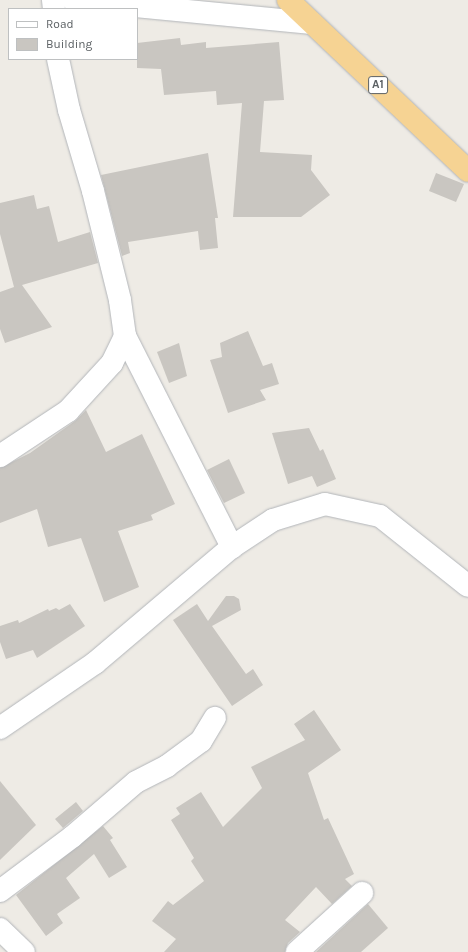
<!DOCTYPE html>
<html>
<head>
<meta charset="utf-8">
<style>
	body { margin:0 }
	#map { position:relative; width:468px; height:952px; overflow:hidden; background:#eeebe5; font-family:Karla,sans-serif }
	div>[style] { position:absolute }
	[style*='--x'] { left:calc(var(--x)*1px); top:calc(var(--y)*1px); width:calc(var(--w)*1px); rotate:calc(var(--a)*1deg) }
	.building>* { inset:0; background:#c9c6c1 }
	.roads { filter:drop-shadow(0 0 1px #b2b5b9) drop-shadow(0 0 1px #b2b5b9) }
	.minor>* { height:22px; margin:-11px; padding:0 11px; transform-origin:11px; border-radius:11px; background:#fff }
	.highway>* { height:22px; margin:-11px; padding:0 11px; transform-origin:11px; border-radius:11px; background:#f6d393 }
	span { translate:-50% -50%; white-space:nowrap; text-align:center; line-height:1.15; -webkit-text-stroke:3px #fff; paint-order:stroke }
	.shield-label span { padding:1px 3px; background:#fff; border:1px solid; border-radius:3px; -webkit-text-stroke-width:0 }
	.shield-label { font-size:12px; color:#5c6164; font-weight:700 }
	.legend { position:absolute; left:8px; top:8px; width:130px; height:52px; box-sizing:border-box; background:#fff; border:1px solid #bec0c1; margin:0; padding:5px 7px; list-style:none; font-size:12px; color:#5c6164 }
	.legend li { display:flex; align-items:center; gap:8px; height:20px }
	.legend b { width:20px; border:1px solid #bec0c1 }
</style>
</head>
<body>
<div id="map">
	<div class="building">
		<div style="clip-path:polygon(180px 38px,181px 45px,206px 42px,206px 48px,279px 42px,284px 100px,264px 101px,260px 152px,312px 155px,311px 170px,330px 195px,301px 217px,233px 217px,242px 103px,217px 105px,216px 91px,164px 95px,161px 69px,137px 68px,137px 43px)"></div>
		<div style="clip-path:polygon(208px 153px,218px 218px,215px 218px,218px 248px,200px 250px,198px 231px,128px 242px,130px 253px,122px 256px,101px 175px)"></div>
		<div style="clip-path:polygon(436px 173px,464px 184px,456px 202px,429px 191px)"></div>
		<div style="clip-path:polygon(34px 195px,37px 209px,49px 206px,58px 242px,90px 232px,98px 263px,22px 285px,52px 327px,5px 343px,0 329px,0 292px,14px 287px,0 234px,0 203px)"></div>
		<div style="clip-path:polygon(248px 331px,263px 366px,272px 363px,279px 384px,260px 390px,266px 400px,228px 413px,210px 360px,222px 357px,220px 343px)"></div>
		<div style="clip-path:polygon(179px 343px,187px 376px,169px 383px,157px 352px)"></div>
		<div style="clip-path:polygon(86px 410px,106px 452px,142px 434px,175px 504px,151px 515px,153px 520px,118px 531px,139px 587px,104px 602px,81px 538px,48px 547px,37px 509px,0 523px,0 468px,30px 453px,75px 421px)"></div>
		<div style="clip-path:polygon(309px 428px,320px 451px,323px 449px,336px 479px,317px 487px,312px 476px,288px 484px,272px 433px)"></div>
		<div style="clip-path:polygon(229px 459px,245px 493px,224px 503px,207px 470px)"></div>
		<div style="clip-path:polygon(226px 596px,234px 596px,239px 599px,241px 610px,212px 626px,246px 674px,253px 669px,263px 685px,232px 706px,173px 620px,197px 604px,208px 621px)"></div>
		<div style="clip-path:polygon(70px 604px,85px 626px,37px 658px,33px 650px,6px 659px,0 642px,0 626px,18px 620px,19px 623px,48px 609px,49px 611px,56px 608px,59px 610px)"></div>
		<div style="clip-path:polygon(314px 710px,341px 750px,308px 773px,324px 820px,328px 818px,354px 874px,345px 879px,352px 886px,332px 904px,316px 887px,285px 920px,300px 932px,288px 943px,285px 952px,164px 952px,176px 939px,152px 921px,168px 901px,173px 905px,204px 881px,191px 861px,194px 858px,171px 820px,180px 814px,176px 808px,201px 792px,223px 827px,262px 788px,251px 767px,305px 740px,294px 724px)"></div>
		<div style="clip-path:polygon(0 781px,36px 825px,0 860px)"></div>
		<div style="clip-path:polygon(76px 802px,83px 811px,63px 828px,55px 819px)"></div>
		<div style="clip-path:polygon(103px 826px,113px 838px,110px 840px,127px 867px,109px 878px,94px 854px,66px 878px,80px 898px,57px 914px,63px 923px,46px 936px,16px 895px)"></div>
		<div style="clip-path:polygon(368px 904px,388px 928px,361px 952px,316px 952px)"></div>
	</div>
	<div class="roads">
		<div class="minor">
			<div style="--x:53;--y:0;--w:9;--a:84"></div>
			<div style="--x:73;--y:0;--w:240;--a:5.5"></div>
			<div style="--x:125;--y:336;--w:237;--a:63.1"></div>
			<div style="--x:0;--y:456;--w:82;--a:-33.5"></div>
			<div style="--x:68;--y:411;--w:65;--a:-47.5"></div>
			<div style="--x:112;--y:363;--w:30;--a:-64"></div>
			<div style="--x:125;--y:336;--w:36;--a:-98"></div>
			<div style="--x:120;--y:300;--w:112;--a:-103.9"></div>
			<div style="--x:93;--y:191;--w:84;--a:-106.5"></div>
			<div style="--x:69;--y:110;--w:52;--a:-102.2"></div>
			<div style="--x:0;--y:728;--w:115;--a:-34.4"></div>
			<div style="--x:95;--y:663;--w:180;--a:-40.3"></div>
			<div style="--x:232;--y:547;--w:49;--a:-33.4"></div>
			<div style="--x:273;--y:520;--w:54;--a:-17.1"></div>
			<div style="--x:325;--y:504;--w:56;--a:12.3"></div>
			<div style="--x:380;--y:516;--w:112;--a:38.5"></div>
			<div style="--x:0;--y:891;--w:90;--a:-36.9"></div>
			<div style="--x:72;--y:837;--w:84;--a:-40.7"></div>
			<div style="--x:136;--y:782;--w:35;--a:-27"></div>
			<div style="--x:167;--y:766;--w:42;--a:-36.3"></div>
			<div style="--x:201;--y:741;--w:27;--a:-59"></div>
			<div style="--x:0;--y:929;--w:33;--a:44"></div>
			<div style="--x:297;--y:952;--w:88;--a:-42.2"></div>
		</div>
		<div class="highway">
			<div style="--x:288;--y:0;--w:248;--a:43.5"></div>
		</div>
	</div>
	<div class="shield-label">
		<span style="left:378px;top:85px">A1</span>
	</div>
	<ul class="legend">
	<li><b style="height:5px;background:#fff"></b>Road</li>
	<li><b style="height:11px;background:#c9c6c1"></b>Building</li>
	</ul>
</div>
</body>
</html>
